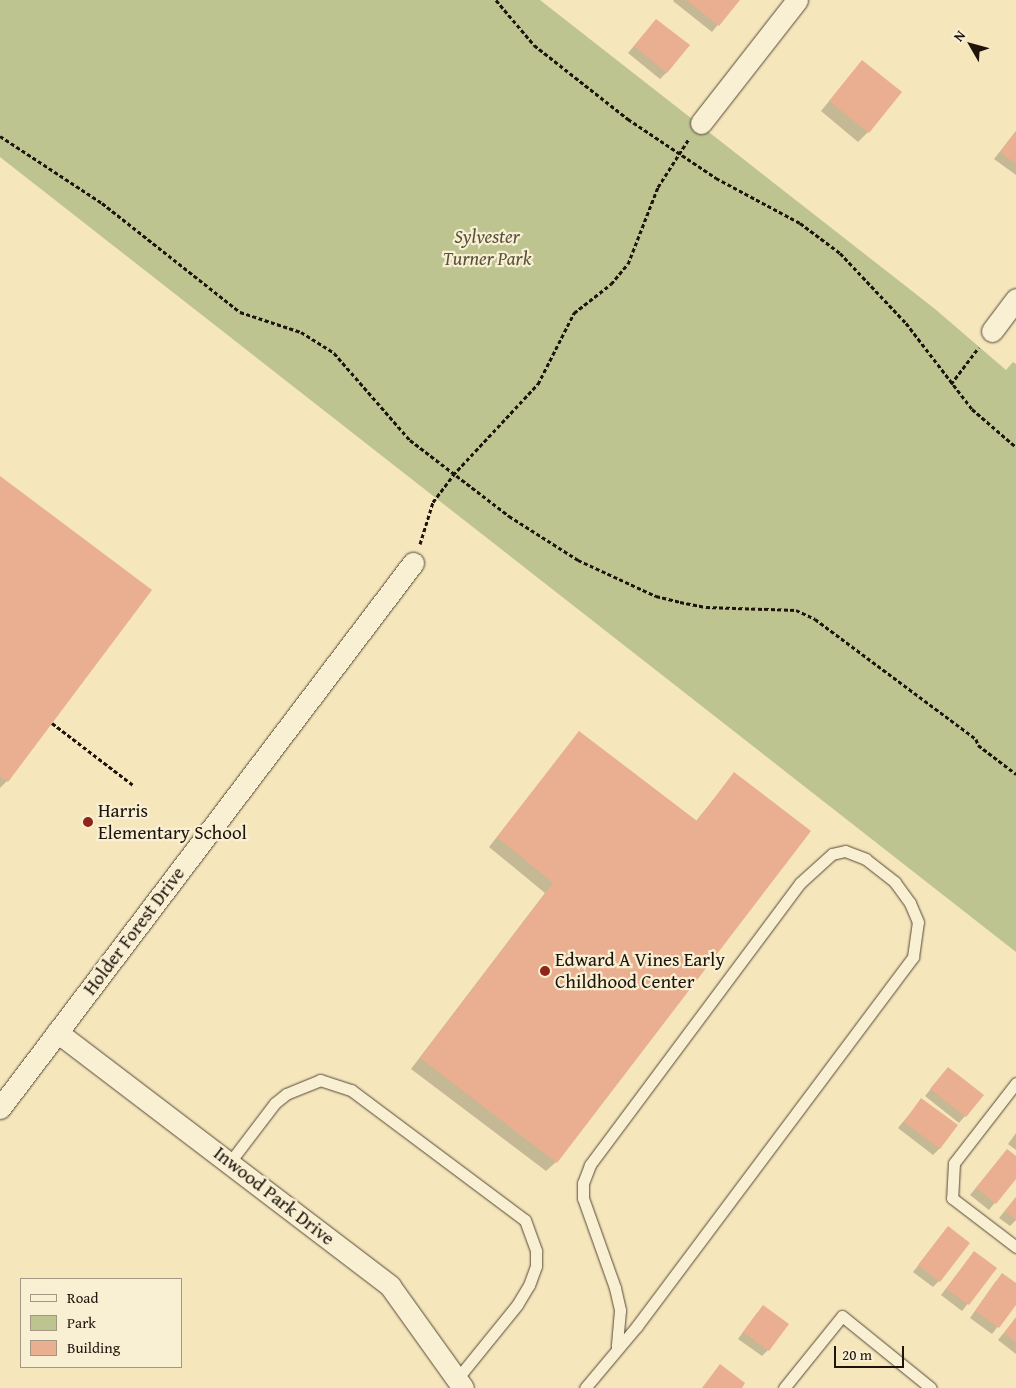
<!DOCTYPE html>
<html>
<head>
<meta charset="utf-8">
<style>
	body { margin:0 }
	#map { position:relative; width:1016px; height:1388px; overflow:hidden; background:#f6e6bb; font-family:"Gentium Book Plus",serif }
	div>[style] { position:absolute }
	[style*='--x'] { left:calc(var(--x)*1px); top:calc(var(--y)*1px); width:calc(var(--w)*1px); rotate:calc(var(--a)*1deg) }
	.green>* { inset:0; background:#bdc490 }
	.shadow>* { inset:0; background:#0003 }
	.building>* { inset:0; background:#e9af90 }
	.path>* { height:3px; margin-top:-1.5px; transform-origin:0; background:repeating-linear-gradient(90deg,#1e140c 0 4px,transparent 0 6.5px) }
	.roads { filter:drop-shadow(0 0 1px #544838) drop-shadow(0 0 1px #544838) }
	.service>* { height:11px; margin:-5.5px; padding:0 5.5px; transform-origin:5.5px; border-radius:5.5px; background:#f9efd3 }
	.minor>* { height:21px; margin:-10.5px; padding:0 10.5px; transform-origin:10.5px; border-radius:10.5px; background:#f9efd3 }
	.dots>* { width:14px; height:14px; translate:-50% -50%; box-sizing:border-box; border:2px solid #f9efd3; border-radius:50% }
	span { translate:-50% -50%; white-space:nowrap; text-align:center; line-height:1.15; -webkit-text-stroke:4.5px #f9efd3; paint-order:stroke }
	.park-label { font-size:19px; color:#56523a; font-style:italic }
	.poi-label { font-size:19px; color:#1e140c }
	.left { translate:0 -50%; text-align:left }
	.street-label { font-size:19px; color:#1e140c }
	.legend { position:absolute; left:20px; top:1278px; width:162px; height:90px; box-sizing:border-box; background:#f9efd3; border:1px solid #a19783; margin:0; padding:6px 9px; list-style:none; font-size:15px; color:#1e140c }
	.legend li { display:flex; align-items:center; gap:10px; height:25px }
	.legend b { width:25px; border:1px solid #a19783 }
	.north { position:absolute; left:946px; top:20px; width:50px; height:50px; -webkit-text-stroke:4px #f9efd3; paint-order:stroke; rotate:308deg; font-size:14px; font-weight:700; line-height:20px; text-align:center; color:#1e140c }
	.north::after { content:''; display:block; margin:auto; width:18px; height:22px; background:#1e140c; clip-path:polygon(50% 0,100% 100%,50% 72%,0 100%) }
	.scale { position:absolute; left:834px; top:1346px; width:70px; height:22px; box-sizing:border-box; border:2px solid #1e140c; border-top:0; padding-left:6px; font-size:15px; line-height:18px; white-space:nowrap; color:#1e140c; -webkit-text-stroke:4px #f9efd3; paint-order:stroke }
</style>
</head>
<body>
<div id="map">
	<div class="green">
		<div style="clip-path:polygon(0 0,540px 0,935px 309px,1006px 370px,1013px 362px,1016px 364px,1016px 952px,0 157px)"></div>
	</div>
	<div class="shadow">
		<div style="clip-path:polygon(738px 0,712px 32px,673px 1px,674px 0)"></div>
		<div style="clip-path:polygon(656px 20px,667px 72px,660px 79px,628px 53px)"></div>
		<div style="clip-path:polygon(853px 72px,868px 132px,858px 142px,821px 111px)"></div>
		<div style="clip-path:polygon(1016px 131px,1016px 175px,994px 159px)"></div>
		<div style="clip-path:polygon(0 477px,7px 781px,0 788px)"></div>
		<div style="clip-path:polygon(579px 732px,696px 821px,734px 774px,556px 1162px,546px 1171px,411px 1069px,545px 893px,489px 847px)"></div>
		<div style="clip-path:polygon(948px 1068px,965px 1116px,959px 1123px,925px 1096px)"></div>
		<div style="clip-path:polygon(922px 1099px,940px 1148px,933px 1155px,898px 1128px)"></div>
		<div style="clip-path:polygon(1016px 1133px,1016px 1150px,1008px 1144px)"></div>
		<div style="clip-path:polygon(1007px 1150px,1016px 1158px,1016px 1177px,989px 1210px,970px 1195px)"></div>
		<div style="clip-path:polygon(1016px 1197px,1016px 1220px,1010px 1226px,999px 1218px)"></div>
		<div style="clip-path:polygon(948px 1228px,939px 1281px,933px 1287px,913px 1272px)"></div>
		<div style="clip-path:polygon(974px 1252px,996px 1268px,962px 1311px,941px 1295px)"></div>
		<div style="clip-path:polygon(996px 1281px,1016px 1285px,1016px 1303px,992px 1334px,970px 1318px)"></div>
		<div style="clip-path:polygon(757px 1313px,768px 1350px,762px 1356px,738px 1339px)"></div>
		<div style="clip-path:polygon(1016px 1318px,1016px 1354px,998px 1340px)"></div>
	</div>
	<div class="building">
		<div style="clip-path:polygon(686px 0,740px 0,719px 26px)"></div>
		<div style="clip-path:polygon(656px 19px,690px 45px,667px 73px,634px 46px)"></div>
		<div style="clip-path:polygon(862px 60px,902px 92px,869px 133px,829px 101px)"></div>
		<div style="clip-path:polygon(1016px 131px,1016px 164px,1000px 152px)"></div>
		<div style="clip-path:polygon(0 476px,152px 590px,8px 782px,0 776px)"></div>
		<div style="clip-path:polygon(579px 731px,697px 821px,734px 772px,811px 831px,557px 1163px,420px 1058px,553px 883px,497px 837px)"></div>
		<div style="clip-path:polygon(948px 1067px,984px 1095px,966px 1117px,930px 1089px)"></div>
		<div style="clip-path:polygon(921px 1098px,958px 1125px,940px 1149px,904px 1122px)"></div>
		<div style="clip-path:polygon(1007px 1149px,1016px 1156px,1016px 1179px,996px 1204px,976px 1188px)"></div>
		<div style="clip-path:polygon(1016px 1197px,1016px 1220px,1005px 1211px)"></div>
		<div style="clip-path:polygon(948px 1226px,970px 1243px,940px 1282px,918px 1265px)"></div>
		<div style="clip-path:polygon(974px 1251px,997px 1268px,969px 1305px,946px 1289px)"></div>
		<div style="clip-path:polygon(1002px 1273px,1016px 1283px,1016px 1305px,999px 1328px,975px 1311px)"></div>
		<div style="clip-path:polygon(763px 1305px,789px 1324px,769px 1351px,743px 1332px)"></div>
		<div style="clip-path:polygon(1016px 1317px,1016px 1343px,1004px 1333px)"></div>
		<div style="clip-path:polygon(720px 1364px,745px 1383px,742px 1388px,702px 1388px)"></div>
	</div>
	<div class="path">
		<div style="--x:496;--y:0;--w:59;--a:49.8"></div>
		<div style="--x:534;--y:45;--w:120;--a:38.2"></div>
		<div style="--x:628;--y:119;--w:106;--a:33.8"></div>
		<div style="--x:716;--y:178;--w:95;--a:28.2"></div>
		<div style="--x:800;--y:223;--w:50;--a:36.9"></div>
		<div style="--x:840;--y:253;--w:96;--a:46.7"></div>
		<div style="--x:906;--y:323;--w:108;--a:52.5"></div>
		<div style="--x:972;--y:409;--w:58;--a:40.8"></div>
		<div style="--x:0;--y:136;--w:122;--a:33.3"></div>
		<div style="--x:102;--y:203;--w:176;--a:38.3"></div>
		<div style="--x:240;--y:312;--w:64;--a:18.2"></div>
		<div style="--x:301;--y:332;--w:39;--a:32"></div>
		<div style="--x:334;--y:353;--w:116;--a:48.9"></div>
		<div style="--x:410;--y:440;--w:125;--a:37.5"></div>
		<div style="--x:509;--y:516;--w:82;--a:32.5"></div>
		<div style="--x:578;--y:560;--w:86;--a:24.8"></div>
		<div style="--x:656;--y:596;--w:25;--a:14"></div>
		<div style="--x:680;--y:602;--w:26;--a:11"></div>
		<div style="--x:706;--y:607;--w:90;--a:1.9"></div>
		<div style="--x:796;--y:610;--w:21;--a:25"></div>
		<div style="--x:815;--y:619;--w:201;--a:36.7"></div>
		<div style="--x:976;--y:739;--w:6;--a:72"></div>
		<div style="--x:978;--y:745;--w:48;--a:37.3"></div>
		<div style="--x:951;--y:384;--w:46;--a:-52.9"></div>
		<div style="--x:420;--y:544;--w:44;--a:-72.8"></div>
		<div style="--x:433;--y:502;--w:34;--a:-53"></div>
		<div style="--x:453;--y:475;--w:125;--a:-47"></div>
		<div style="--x:538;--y:384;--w:80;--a:-63.1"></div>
		<div style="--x:574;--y:313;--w:47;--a:-38.1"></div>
		<div style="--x:611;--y:284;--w:26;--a:-50"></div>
		<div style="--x:628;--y:264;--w:83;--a:-68.7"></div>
		<div style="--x:658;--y:187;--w:56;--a:-57.4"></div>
		<div style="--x:52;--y:723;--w:102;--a:37.4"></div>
	</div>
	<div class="roads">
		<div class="service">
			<div style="--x:1016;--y:1083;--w:101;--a:127.8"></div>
			<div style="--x:954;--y:1163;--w:35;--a:93"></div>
			<div style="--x:952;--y:1198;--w:81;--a:37.4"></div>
			<div style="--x:230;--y:1162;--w:74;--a:-52.7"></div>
			<div style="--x:275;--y:1103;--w:14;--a:-39"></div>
			<div style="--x:286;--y:1094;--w:37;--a:-22"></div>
			<div style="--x:320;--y:1080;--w:33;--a:18"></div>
			<div style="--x:351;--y:1090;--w:217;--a:36.8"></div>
			<div style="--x:525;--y:1220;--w:33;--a:70"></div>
			<div style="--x:536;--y:1251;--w:15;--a:90"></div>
			<div style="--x:536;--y:1266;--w:20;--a:110"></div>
			<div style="--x:529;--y:1285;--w:23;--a:121"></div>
			<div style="--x:517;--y:1305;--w:95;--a:129"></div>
			<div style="--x:585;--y:1388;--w:81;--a:-50"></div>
			<div style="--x:637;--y:1326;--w:461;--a:-53.2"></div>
			<div style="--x:913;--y:957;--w:35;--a:-82"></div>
			<div style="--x:918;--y:922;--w:21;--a:-113"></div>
			<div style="--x:910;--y:903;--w:26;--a:-126"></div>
			<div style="--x:895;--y:882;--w:37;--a:-142"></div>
			<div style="--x:866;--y:859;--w:22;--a:-159"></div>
			<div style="--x:845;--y:851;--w:13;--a:167"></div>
			<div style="--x:832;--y:854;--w:43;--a:137.8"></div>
			<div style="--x:800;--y:883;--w:352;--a:126.7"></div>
			<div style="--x:590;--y:1165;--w:19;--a:111"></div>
			<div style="--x:583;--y:1183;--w:15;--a:90"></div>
			<div style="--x:583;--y:1198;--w:96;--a:70.4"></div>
			<div style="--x:615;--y:1288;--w:23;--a:77"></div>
			<div style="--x:620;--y:1310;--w:36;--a:95"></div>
			<div style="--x:784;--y:1388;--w:92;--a:-51.1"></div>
			<div style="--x:842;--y:1316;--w:114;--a:39"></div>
		</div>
		<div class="minor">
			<div style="--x:701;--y:123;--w:156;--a:-52"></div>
			<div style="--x:992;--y:331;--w:40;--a:-53"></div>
			<div style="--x:57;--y:1032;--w:419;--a:37.3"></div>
			<div style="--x:390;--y:1286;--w:125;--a:54.4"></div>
			<div style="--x:0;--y:1108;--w:684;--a:-52.85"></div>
		</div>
	</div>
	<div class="dots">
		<div style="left:88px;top:822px;background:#8f2418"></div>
		<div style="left:545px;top:971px;background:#8f2418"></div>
	</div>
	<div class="park-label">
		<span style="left:487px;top:248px">Sylvester<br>Turner Park</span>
	</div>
	<div class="poi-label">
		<span class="left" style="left:98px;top:822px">Harris<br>Elementary School</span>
		<span class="left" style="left:555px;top:971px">Edward A Vines Early<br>Childhood Center</span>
	</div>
	<div class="street-label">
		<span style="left:134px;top:931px;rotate:-53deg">Holder Forest Drive</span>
		<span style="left:274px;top:1196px;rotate:38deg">Inwood Park Drive</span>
	</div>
	<ul class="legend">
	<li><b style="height:6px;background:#f9efd3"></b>Road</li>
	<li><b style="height:14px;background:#bdc490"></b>Park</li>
	<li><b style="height:14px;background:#e9af90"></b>Building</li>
	</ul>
	<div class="north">N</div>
	<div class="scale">20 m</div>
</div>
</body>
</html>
